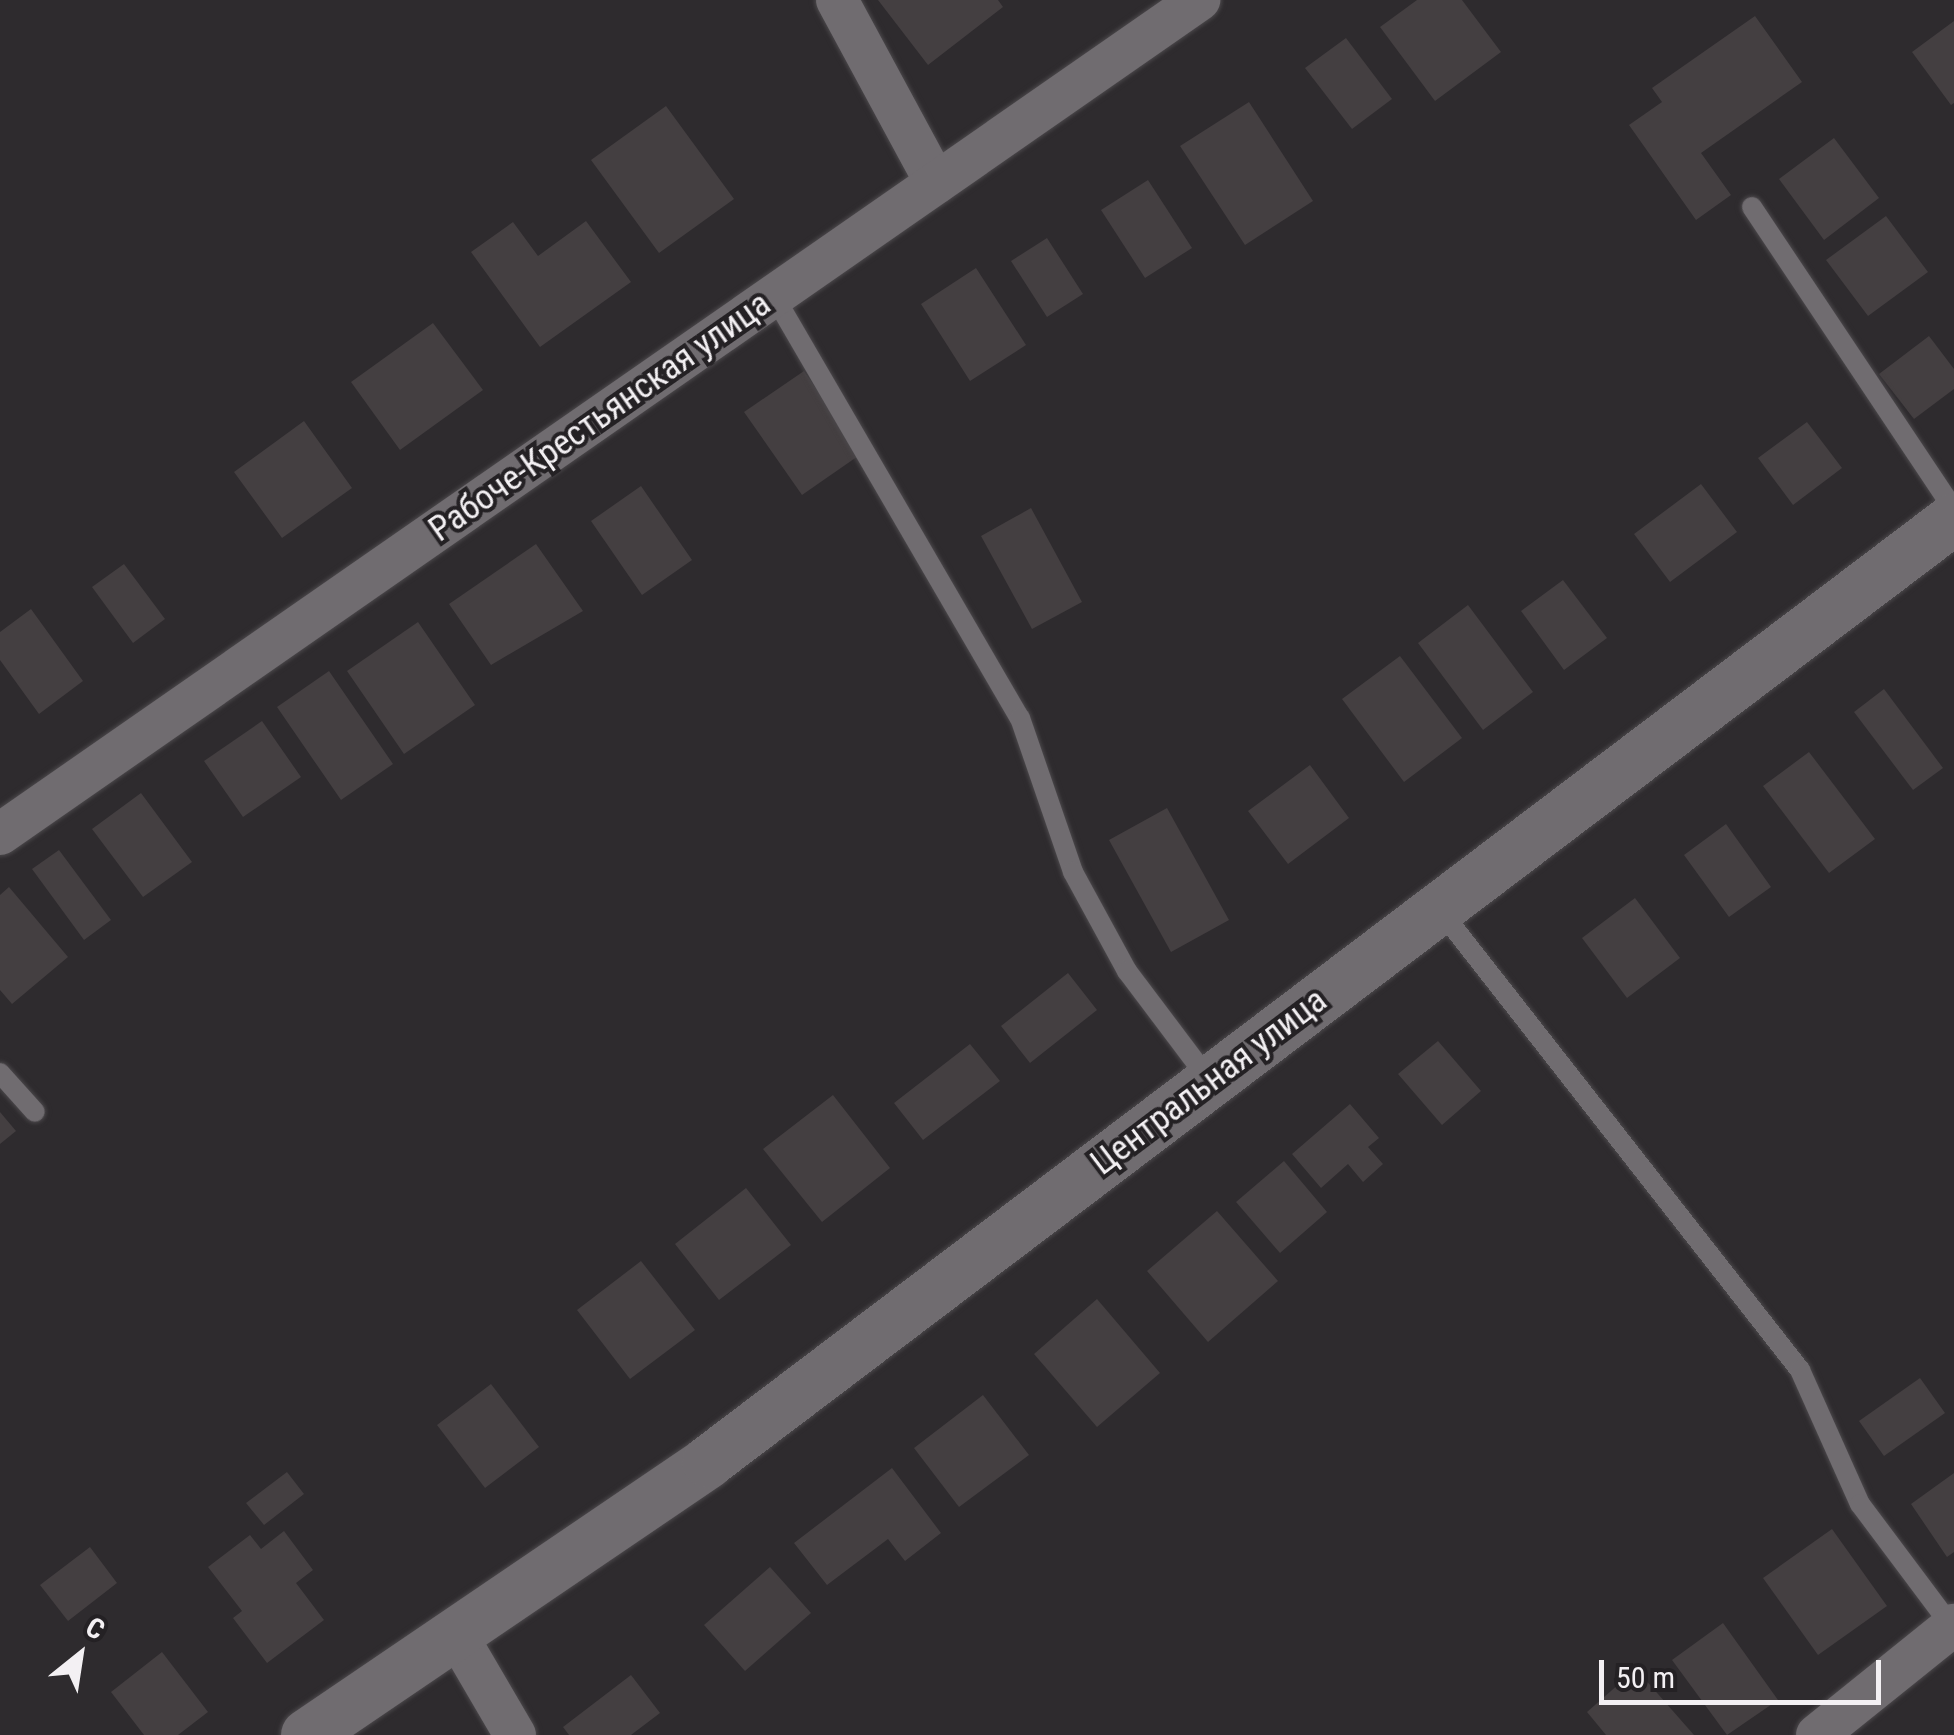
<!DOCTYPE html>
<html>
<head>
<meta charset="utf-8">
<style>
	body { margin:0 }
	#map { position:relative; width:1954px; height:1735px; overflow:hidden; background:#2e2b2e; font-family:"Roboto Condensed",sans-serif }
	div>[style] { position:absolute }
	[style*='--x'] { left:calc(var(--x)*1px); top:calc(var(--y)*1px); width:calc(var(--w)*1px); rotate:calc(var(--a)*1deg) }
	.building>* { inset:0; background:#443f41 }
	.roads { filter:drop-shadow(0 0 2px #4b484b) drop-shadow(0 0 2px #4b484b) }
	.service>* { height:20px; margin:-10px; padding:0 10px; transform-origin:10px; border-radius:10px; background:#706c70 }
	.minor>* { height:42px; margin:-21px; padding:0 21px; transform-origin:21px; border-radius:21px; background:#706c70 }
	.tertiary>* { height:52px; margin:-26px; padding:0 26px; transform-origin:26px; border-radius:26px; background:#706c70 }
	span { translate:-50% -50%; white-space:nowrap; text-align:center; line-height:1.15; -webkit-text-stroke:8px #242124; paint-order:stroke }
	.street-label { font-size:35px; color:#f3f0f3 }
	.north { position:absolute; left:30px; top:1605px; width:100px; height:100px; -webkit-text-stroke:8px #242124; paint-order:stroke; rotate:30deg; font-size:28px; font-weight:700; line-height:40px; text-align:center; color:#f3f0f3 }
	.north::after { content:''; display:block; margin:auto; width:35px; height:45px; background:#f3f0f3; clip-path:polygon(50% 0,100% 100%,50% 72%,0 100%) }
	.scale { position:absolute; left:1599px; top:1660px; width:282px; height:45px; box-sizing:border-box; border:5px solid #f3f0f3; border-top:0; padding-left:12px; font-size:30px; line-height:35px; white-space:nowrap; color:#f3f0f3; -webkit-text-stroke:8px #242124; paint-order:stroke }
</style>
</head>
<body>
<div id="map">
	<div class="building">
		<div style="clip-path:polygon(878px 0,998px 0,1003px 7px,928px 65px)"></div>
		<div style="clip-path:polygon(1417px 0,1462px 0,1501px 52px,1435px 101px,1380px 27px)"></div>
		<div style="clip-path:polygon(1755px 16px,1802px 82px,1701px 153px,1731px 195px,1696px 220px,1629px 125px,1662px 102px,1652px 88px)"></div>
		<div style="clip-path:polygon(1954px 21px,1954px 103px,1951px 105px,1912px 52px)"></div>
		<div style="clip-path:polygon(1346px 38px,1392px 99px,1352px 129px,1305px 68px)"></div>
		<div style="clip-path:polygon(1249px 102px,1313px 201px,1245px 245px,1180px 146px)"></div>
		<div style="clip-path:polygon(666px 106px,734px 199px,659px 253px,591px 160px)"></div>
		<div style="clip-path:polygon(1834px 138px,1879px 198px,1824px 240px,1779px 179px)"></div>
		<div style="clip-path:polygon(1148px 180px,1192px 248px,1145px 278px,1101px 210px)"></div>
		<div style="clip-path:polygon(1886px 216px,1928px 272px,1868px 316px,1826px 260px)"></div>
		<div style="clip-path:polygon(586px 221px,631px 282px,540px 347px,471px 252px,513px 222px,538px 256px)"></div>
		<div style="clip-path:polygon(1047px 238px,1083px 294px,1047px 317px,1011px 261px)"></div>
		<div style="clip-path:polygon(976px 268px,1026px 345px,970px 381px,921px 304px)"></div>
		<div style="clip-path:polygon(433px 323px,483px 390px,400px 450px,351px 382px)"></div>
		<div style="clip-path:polygon(1929px 336px,1954px 369px,1954px 389px,1914px 419px,1879px 374px)"></div>
		<div style="clip-path:polygon(804px 371px,861px 454px,802px 495px,744px 412px)"></div>
		<div style="clip-path:polygon(304px 421px,352px 488px,282px 538px,234px 472px)"></div>
		<div style="clip-path:polygon(1807px 422px,1842px 468px,1793px 505px,1758px 458px)"></div>
		<div style="clip-path:polygon(1701px 484px,1737px 532px,1670px 582px,1634px 534px)"></div>
		<div style="clip-path:polygon(641px 486px,692px 560px,642px 595px,591px 521px)"></div>
		<div style="clip-path:polygon(1031px 508px,1082px 602px,1032px 629px,981px 536px)"></div>
		<div style="clip-path:polygon(536px 544px,583px 611px,491px 665px,449px 604px)"></div>
		<div style="clip-path:polygon(124px 564px,165px 619px,133px 643px,92px 587px)"></div>
		<div style="clip-path:polygon(1563px 580px,1607px 638px,1564px 670px,1521px 611px)"></div>
		<div style="clip-path:polygon(1468px 605px,1533px 692px,1483px 730px,1418px 643px)"></div>
		<div style="clip-path:polygon(31px 609px,83px 681px,39px 714px,0 660px,0 632px)"></div>
		<div style="clip-path:polygon(418px 622px,475px 705px,404px 754px,347px 671px)"></div>
		<div style="clip-path:polygon(1400px 656px,1462px 738px,1404px 782px,1342px 699px)"></div>
		<div style="clip-path:polygon(329px 671px,393px 764px,341px 800px,277px 707px)"></div>
		<div style="clip-path:polygon(1884px 689px,1943px 768px,1913px 790px,1854px 712px)"></div>
		<div style="clip-path:polygon(262px 721px,301px 777px,243px 817px,204px 761px)"></div>
		<div style="clip-path:polygon(1809px 752px,1875px 839px,1829px 873px,1763px 786px)"></div>
		<div style="clip-path:polygon(1310px 765px,1349px 818px,1288px 864px,1248px 811px)"></div>
		<div style="clip-path:polygon(141px 793px,192px 862px,143px 897px,92px 829px)"></div>
		<div style="clip-path:polygon(1167px 808px,1229px 920px,1171px 952px,1109px 840px)"></div>
		<div style="clip-path:polygon(1726px 824px,1771px 887px,1729px 917px,1684px 855px)"></div>
		<div style="clip-path:polygon(59px 850px,111px 920px,84px 940px,32px 869px)"></div>
		<div style="clip-path:polygon(9px 887px,68px 957px,12px 1004px,0 990px,0 895px)"></div>
		<div style="clip-path:polygon(1635px 898px,1680px 958px,1627px 998px,1582px 938px)"></div>
		<div style="clip-path:polygon(1068px 973px,1097px 1010px,1030px 1063px,1001px 1026px)"></div>
		<div style="clip-path:polygon(1438px 1041px,1481px 1091px,1442px 1125px,1398px 1074px)"></div>
		<div style="clip-path:polygon(970px 1044px,1000px 1081px,923px 1140px,894px 1103px)"></div>
		<div style="clip-path:polygon(833px 1095px,890px 1168px,822px 1222px,763px 1149px)"></div>
		<div style="clip-path:polygon(1350px 1104px,1379px 1138px,1368px 1147px,1383px 1164px,1363px 1182px,1348px 1164px,1321px 1188px,1292px 1154px)"></div>
		<div style="clip-path:polygon(0 1112px,16px 1131px,0 1144px)"></div>
		<div style="clip-path:polygon(1284px 1161px,1327px 1212px,1280px 1253px,1236px 1202px)"></div>
		<div style="clip-path:polygon(746px 1188px,791px 1245px,719px 1300px,675px 1244px)"></div>
		<div style="clip-path:polygon(1217px 1211px,1278px 1281px,1208px 1342px,1147px 1271px)"></div>
		<div style="clip-path:polygon(641px 1261px,695px 1330px,630px 1379px,577px 1310px)"></div>
		<div style="clip-path:polygon(1097px 1299px,1160px 1373px,1097px 1427px,1034px 1354px)"></div>
		<div style="clip-path:polygon(1920px 1378px,1945px 1413px,1884px 1456px,1859px 1421px)"></div>
		<div style="clip-path:polygon(491px 1384px,539px 1447px,485px 1488px,437px 1425px)"></div>
		<div style="clip-path:polygon(983px 1395px,1029px 1455px,959px 1507px,914px 1448px)"></div>
		<div style="clip-path:polygon(892px 1468px,941px 1533px,905px 1561px,888px 1539px,827px 1585px,794px 1543px)"></div>
		<div style="clip-path:polygon(287px 1472px,304px 1494px,264px 1525px,246px 1503px)"></div>
		<div style="clip-path:polygon(1954px 1473px,1954px 1552px,1947px 1557px,1911px 1504px)"></div>
		<div style="clip-path:polygon(1832px 1529px,1887px 1606px,1818px 1655px,1763px 1578px)"></div>
		<div style="clip-path:polygon(284px 1531px,313px 1570px,296px 1583px,324px 1620px,267px 1663px,233px 1618px,242px 1611px,208px 1567px,250px 1535px,261px 1549px)"></div>
		<div style="clip-path:polygon(90px 1547px,117px 1583px,68px 1621px,40px 1585px)"></div>
		<div style="clip-path:polygon(770px 1567px,811px 1613px,745px 1671px,704px 1625px)"></div>
		<div style="clip-path:polygon(1723px 1623px,1778px 1700px,1727px 1735px,1672px 1660px)"></div>
		<div style="clip-path:polygon(162px 1652px,208px 1712px,178px 1735px,144px 1735px,111px 1692px)"></div>
		<div style="clip-path:polygon(1636px 1669px,1694px 1735px,1606px 1735px,1587px 1712px)"></div>
		<div style="clip-path:polygon(631px 1675px,660px 1713px,631px 1735px,569px 1735px,563px 1727px)"></div>
	</div>
	<div class="roads">
		<div class="service">
			<div style="--x:1752;--y:207;--w:364;--a:56.3"></div>
			<div style="--x:774;--y:296;--w:488;--a:59.8"></div>
			<div style="--x:1020;--y:718;--w:163;--a:71"></div>
			<div style="--x:1073;--y:872;--w:113;--a:61.4"></div>
			<div style="--x:1127;--y:971;--w:138;--a:53"></div>
			<div style="--x:1439;--y:909;--w:586;--a:51.94"></div>
			<div style="--x:1800;--y:1370;--w:147;--a:65.9"></div>
			<div style="--x:1860;--y:1504;--w:154;--a:53.2"></div>
			<div style="--x:0;--y:1073;--w:52;--a:48.1"></div>
		</div>
		<div class="minor">
			<div style="--x:837;--y:0;--w:208;--a:61.6"></div>
			<div style="--x:0;--y:834;--w:1461;--a:-34.82"></div>
			<div style="--x:456;--y:1634;--w:117;--a:59.7"></div>
			<div style="--x:1817;--y:1735;--w:176;--a:-38.8"></div>
		</div>
		<div class="tertiary">
			<div style="--x:307;--y:1735;--w:485;--a:-34.2"></div>
			<div style="--x:708;--y:1462;--w:1563;--a:-37.12"></div>
		</div>
	</div>
	<div class="street-label">
		<span style="left:600px;top:417px;rotate:-35deg">Рабоче-Крестьянская улица</span>
		<span style="left:1209px;top:1082px;rotate:-37deg">Центральная улица</span>
	</div>
	<div class="north">С</div>
	<div class="scale">50 m</div>
</div>
</body>
</html>
